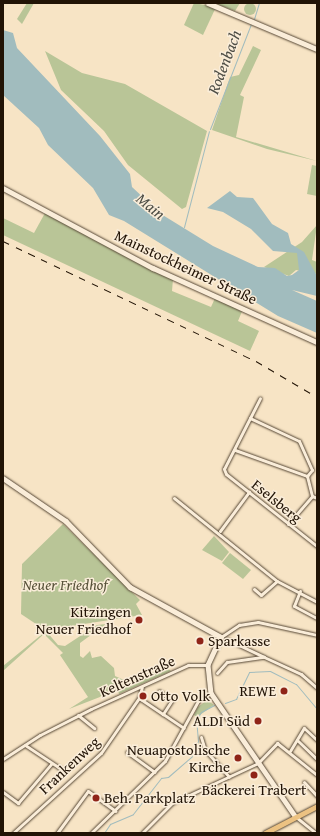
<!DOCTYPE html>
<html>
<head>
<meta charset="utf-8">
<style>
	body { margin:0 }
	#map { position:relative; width:320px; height:836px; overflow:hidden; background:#f7e4c5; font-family:"Gentium Book Plus",serif }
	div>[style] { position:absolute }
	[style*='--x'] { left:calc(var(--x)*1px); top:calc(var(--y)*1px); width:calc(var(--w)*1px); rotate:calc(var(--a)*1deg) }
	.green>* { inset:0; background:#b9c597 }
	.round { border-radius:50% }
	.water>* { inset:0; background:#a1bcbe }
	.stream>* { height:1px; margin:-0.5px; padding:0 0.5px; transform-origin:0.5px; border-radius:0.5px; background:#a1bcbe }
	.roads { filter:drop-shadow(0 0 1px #564735) drop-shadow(0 0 1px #564735) }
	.street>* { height:3px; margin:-1.5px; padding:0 1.5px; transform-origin:1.5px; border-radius:1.5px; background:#faedd9 }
	.secondary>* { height:4.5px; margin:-2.25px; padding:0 2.25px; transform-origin:2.25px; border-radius:2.25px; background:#faedd9 }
	.primary>* { height:5px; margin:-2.5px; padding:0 2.5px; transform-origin:2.5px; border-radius:2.5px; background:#ecc282 }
	.rail>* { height:1px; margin-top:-0.5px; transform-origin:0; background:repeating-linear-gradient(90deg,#211305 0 7px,transparent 0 14px) }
	.dots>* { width:11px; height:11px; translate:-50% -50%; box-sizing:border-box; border:2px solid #faedd9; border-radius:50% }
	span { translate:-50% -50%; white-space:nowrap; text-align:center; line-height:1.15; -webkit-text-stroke:3px #faedd9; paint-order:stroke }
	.street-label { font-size:15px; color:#211305 }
	.park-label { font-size:15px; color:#565138; font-style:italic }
	.poi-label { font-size:15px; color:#211305 }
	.right { translate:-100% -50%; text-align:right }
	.left { translate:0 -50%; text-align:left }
	.water-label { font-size:16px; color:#4e4e46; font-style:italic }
	.frame { position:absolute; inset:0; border:4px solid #211305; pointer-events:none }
</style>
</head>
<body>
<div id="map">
	<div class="green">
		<div style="clip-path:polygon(27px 3px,34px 3px,22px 24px,17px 19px)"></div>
		<div style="clip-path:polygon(194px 3px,216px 7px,203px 35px,184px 25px)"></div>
		<div style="clip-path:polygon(214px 3px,240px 3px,235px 11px)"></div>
		<div class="round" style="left:244px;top:3px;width:12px;height:12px"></div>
		<div style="clip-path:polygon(253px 46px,261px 50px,240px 95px,244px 97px,236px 137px,317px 161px,267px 149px,212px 130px,230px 77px,239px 75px)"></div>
		<div style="clip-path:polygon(45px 51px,82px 73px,125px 84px,207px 131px,186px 207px,182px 209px,128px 165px,104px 131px,61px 90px)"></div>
		<div style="clip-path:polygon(312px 165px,317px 166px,317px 196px,307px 194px)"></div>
		<div style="clip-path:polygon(45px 213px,173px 279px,172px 291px,211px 307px,216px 296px,243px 309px,238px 321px,259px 331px,250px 351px,3px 235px,3px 218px,34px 233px)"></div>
		<div style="clip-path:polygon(317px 225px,312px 260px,317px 262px,317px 274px,296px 270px,289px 276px,264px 267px,302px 242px)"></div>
		<div style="clip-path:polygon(63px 524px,140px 600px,136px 604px,142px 615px,45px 630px,21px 614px,22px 564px)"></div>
		<div style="clip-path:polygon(214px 536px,229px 552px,222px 561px,202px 550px)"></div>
		<div style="clip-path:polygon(230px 553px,251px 570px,243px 579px,222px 563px)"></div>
		<div style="clip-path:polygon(106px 624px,80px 643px,80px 656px,83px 658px,90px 651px,92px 658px,101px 656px,114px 668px,115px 676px,124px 680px,167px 668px,171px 671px,119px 694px,118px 690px,69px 709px,88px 697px,60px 655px,63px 653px,44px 634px,3px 671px,3px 666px,46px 631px,58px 645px,65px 646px,97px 625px)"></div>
		<div style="clip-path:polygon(207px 700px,214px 705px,197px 717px,194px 715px,198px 707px)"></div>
	</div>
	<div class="water">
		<div style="clip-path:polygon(3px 30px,13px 33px,17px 48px,100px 136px,130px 174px,132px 187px,161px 214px,213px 246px,258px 267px,275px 268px,287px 276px,292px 275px,299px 270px,297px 253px,273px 251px,251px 229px,223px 212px,207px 208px,230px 191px,237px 197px,253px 198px,272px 224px,288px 233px,291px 244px,304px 252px,317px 276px,317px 296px,292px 290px,317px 301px,317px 333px,278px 316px,124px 221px,109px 215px,93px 188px,48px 145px,39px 128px,3px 95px)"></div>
	</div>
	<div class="stream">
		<div style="--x:254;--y:19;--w:17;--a:-73"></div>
		<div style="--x:210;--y:129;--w:113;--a:-68.7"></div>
		<div style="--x:184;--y:227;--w:99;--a:-75.4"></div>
		<div style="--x:225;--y:703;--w:12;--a:-20"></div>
		<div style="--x:236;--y:699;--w:30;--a:-64"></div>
		<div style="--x:249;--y:672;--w:21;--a:-3"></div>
		<div style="--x:270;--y:671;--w:29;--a:27"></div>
		<div style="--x:296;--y:684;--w:33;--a:50"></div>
		<div style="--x:104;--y:833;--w:11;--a:-56"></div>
		<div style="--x:110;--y:824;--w:25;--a:-23"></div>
		<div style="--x:133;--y:814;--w:46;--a:-52.1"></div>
		<div style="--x:161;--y:778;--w:7;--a:-8"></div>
		<div style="--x:168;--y:777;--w:32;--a:-41"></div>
		<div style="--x:192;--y:756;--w:16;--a:-68"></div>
		<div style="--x:198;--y:741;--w:21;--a:-95"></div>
		<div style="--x:196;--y:720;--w:9;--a:-58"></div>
		<div style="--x:201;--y:712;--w:15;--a:-28"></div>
	</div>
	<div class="roads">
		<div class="street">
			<div style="--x:250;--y:418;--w:22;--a:-63"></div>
			<div style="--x:235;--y:450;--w:77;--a:19.9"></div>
			<div style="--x:307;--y:476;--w:8;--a:-50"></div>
			<div style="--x:312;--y:470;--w:32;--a:-114"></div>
			<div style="--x:299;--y:441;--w:54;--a:-154.9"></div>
			<div style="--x:250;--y:418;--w:57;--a:117"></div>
			<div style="--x:224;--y:469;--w:5;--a:68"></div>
			<div style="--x:226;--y:474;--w:116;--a:38.4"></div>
			<div style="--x:307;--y:476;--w:21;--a:76"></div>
			<div style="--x:312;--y:496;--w:5;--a:22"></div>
			<div style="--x:174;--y:498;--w:132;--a:38.9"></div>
			<div style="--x:277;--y:581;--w:45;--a:27.7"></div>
			<div style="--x:288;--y:524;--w:37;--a:-49"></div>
			<div style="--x:220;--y:531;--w:49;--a:-53.4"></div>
			<div style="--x:254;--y:589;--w:9;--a:41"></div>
			<div style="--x:261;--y:595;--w:21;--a:-41"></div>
			<div style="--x:300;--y:591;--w:16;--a:112"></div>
			<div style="--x:294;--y:606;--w:26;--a:28"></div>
			<div style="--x:221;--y:637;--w:22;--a:-34"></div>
			<div style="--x:239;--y:625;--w:19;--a:-9"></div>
			<div style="--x:258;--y:622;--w:60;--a:12.4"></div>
			<div style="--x:226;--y:639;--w:42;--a:25.3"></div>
			<div style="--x:217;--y:673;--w:15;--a:-48"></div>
			<div style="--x:227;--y:662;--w:37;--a:-8"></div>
			<div style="--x:264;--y:657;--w:41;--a:24.7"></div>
			<div style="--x:301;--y:674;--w:21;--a:41"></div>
			<div style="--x:159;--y:691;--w:16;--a:35"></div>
			<div style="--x:172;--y:700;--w:17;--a:123"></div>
			<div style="--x:163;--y:714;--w:25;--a:34"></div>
			<div style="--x:139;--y:698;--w:29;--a:34"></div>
			<div style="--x:78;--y:715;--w:21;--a:39"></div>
			<div style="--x:201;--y:737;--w:14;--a:73"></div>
			<div style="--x:205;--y:750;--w:36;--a:48"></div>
			<div style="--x:297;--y:740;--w:28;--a:44"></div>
			<div style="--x:25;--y:745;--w:43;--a:33.7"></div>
			<div style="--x:290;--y:751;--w:27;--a:-59"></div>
			<div style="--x:304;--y:728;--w:18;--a:43"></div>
			<div style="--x:127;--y:752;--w:34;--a:36"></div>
			<div style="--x:3;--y:759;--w:44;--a:-33"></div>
			<div style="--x:40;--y:735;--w:57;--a:-27"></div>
			<div style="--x:91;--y:709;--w:107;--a:-24.4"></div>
			<div style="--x:188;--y:665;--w:20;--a:0"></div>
			<div style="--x:304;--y:782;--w:19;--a:47"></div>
			<div style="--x:3;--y:792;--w:19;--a:36"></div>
			<div style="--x:18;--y:803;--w:52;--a:-49.6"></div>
			<div style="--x:296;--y:817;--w:26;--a:39"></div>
			<div style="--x:13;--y:833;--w:119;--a:-42.3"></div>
			<div style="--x:101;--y:753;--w:67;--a:-55.4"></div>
			<div style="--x:139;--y:698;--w:11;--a:-75"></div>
			<div style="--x:57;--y:833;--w:52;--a:-53.6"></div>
			<div style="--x:88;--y:791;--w:34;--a:36"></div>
			<div style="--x:91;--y:833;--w:103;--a:-44.2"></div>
			<div style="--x:165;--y:761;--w:68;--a:-61.2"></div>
			<div style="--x:198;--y:701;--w:15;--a:-32"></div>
			<div style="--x:142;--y:833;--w:42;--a:-45"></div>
			<div style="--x:172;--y:803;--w:95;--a:-24.9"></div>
			<div style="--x:258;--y:763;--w:28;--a:-46"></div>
			<div style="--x:277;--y:743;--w:51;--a:38.7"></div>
		</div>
		<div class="secondary">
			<div style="--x:208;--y:3;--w:118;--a:22.9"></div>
			<div style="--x:3;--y:188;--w:170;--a:28.1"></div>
			<div style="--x:153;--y:268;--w:180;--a:24.3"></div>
			<div style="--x:3;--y:478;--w:76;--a:34.3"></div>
			<div style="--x:66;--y:521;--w:92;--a:45.9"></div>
			<div style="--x:130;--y:587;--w:104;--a:28.8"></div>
			<div style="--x:221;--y:637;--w:31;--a:115"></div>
			<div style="--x:208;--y:665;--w:28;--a:84"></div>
			<div style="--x:211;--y:693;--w:150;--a:55.6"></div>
		</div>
		<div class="primary">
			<div style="--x:265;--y:833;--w:59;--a:-27.4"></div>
		</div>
	</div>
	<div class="rail">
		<div style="--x:3;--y:241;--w:280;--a:25.4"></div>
		<div style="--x:256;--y:361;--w:71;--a:30.5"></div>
	</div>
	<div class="dots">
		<div style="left:139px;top:620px;background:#8f2418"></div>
		<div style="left:200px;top:641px;background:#8f2418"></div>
		<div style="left:284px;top:691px;background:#8f2418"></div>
		<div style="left:143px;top:696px;background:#8f2418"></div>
		<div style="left:258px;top:721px;background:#8f2418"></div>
		<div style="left:238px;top:758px;background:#8f2418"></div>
		<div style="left:254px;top:775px;background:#8f2418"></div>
		<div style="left:96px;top:798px;background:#8f2418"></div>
	</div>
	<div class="street-label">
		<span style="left:186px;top:267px;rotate:25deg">Mainstockheimer Straße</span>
		<span style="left:277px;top:501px;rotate:39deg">Eselsberg</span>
		<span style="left:137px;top:676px;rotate:-24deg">Keltenstraße</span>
		<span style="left:69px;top:765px;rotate:-43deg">Frankenweg</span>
	</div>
	<div class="park-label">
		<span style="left:65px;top:585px">Neuer Friedhof</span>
	</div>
	<div class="poi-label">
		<span class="right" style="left:131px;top:620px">Kitzingen<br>Neuer Friedhof</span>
		<span class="left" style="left:208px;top:641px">Sparkasse</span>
		<span class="right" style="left:276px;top:691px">REWE</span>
		<span class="left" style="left:151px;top:696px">Otto Volk</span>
		<span class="right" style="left:250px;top:721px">ALDI Süd</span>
		<span class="right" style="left:230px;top:758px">Neuapostolische<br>Kirche</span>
		<span style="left:254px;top:790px">Bäckerei Trabert</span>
		<span class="left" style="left:104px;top:798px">Beh. Parkplatz</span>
	</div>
	<div class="water-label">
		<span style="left:224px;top:62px;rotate:-69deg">Rodenbach</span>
		<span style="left:151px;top:206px;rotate:39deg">Main</span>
	</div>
	<div class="frame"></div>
</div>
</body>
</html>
